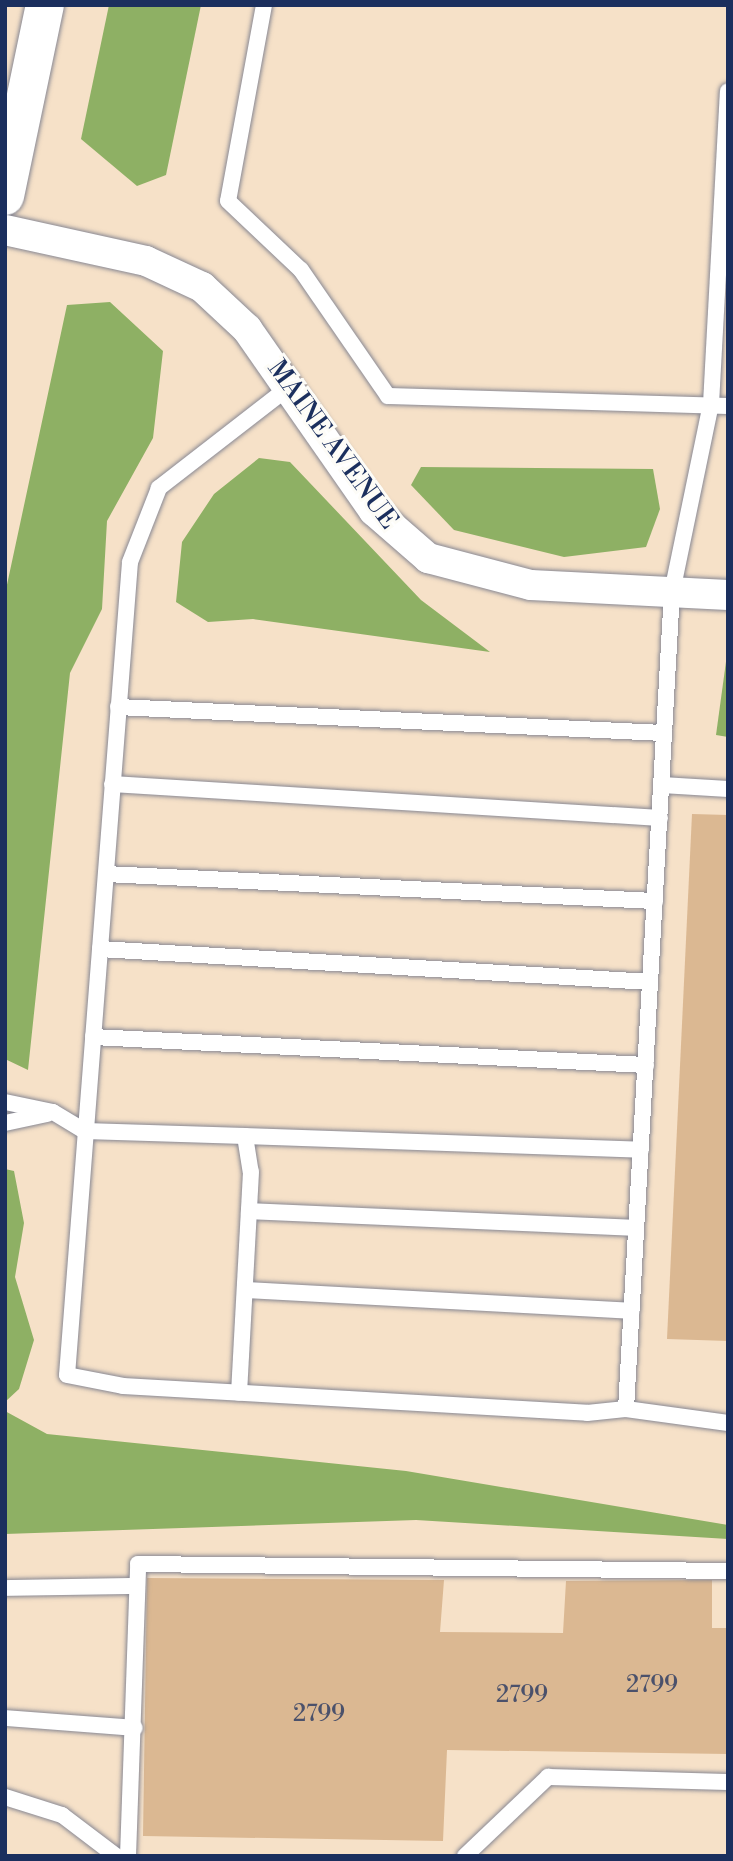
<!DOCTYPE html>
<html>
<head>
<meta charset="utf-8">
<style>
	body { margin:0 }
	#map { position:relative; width:733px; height:1861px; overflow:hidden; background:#f6e1c8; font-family:"Libre Bodoni",serif }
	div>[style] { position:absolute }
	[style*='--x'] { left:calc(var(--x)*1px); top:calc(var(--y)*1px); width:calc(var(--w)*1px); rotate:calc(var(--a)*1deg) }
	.forest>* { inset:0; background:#8eb064 }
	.building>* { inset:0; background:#dbb892 }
	.roads { filter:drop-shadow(0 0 2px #888893) drop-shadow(0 0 2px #888893) }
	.service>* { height:16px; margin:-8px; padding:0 8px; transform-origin:8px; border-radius:8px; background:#fff }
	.minor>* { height:30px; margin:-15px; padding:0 15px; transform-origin:15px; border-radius:15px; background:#fff }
	.primary>* { height:38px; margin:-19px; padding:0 19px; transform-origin:19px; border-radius:19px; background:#fff }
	span { translate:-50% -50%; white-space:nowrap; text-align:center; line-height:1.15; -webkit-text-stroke:6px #fdfcf7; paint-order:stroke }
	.number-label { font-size:23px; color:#4b516b }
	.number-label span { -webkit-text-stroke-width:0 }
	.street-label { font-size:26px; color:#1b2f5e }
	.frame { position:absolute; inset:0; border:7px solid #1b2f5e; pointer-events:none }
</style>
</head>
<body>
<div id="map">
	<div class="forest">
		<div style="clip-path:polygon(109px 5px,201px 5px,166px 175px,137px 186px,81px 139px)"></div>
		<div style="clip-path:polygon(110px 302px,163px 351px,153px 438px,107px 521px,102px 609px,70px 673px,28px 1070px,5px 1059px,5px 594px,67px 305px)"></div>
		<div style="clip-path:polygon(259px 458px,290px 462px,421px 600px,490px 652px,253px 619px,208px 622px,176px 602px,182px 542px,214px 494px)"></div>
		<div style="clip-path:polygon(421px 467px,653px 469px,660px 509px,646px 547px,564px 557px,454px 530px,411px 485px)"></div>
		<div style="clip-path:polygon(728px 647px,728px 737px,716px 735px)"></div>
		<div style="clip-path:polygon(5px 1169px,14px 1171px,24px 1223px,15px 1277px,34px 1340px,19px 1389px,5px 1402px)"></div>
		<div style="clip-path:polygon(5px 1411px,47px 1434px,406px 1471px,728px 1525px,728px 1539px,416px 1520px,5px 1534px)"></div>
	</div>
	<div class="building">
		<div style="clip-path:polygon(692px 814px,728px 815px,728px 1341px,667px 1339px)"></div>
		<div style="clip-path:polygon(147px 1578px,444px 1580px,440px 1632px,563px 1633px,566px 1581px,712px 1580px,712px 1628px,728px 1628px,728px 1754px,447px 1750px,443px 1841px,143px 1836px)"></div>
	</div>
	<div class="roads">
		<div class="service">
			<div style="--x:264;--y:5;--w:199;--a:100.4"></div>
			<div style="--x:228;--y:201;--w:100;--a:43.4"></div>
			<div style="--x:301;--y:270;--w:153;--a:55.4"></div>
			<div style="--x:388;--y:396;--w:340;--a:1.7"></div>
			<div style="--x:289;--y:387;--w:165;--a:142.2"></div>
			<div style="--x:159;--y:488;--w:79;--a:111.4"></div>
			<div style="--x:130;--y:562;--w:815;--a:94.43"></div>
			<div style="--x:67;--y:1375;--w:57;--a:11.1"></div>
			<div style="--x:123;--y:1386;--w:465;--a:3.3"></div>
			<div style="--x:587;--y:1413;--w:39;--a:-6"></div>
			<div style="--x:626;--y:1409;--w:103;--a:7.8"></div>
			<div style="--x:118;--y:707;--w:547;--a:2.73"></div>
			<div style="--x:112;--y:784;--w:549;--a:3.55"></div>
			<div style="--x:662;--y:785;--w:66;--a:3.5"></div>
			<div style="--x:106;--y:874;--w:550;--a:2.82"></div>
			<div style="--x:100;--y:949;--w:551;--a:3.43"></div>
			<div style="--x:93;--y:1037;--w:554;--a:2.9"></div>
			<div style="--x:5;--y:1102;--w:49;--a:11.8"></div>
			<div style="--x:53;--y:1112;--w:37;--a:31"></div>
			<div style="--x:85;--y:1131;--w:160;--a:1.8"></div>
			<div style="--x:245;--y:1136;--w:36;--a:81"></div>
			<div style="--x:251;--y:1172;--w:221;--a:93.1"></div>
			<div style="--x:5;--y:1123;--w:43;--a:-12.1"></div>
			<div style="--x:245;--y:1136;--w:396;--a:2"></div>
			<div style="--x:249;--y:1211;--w:387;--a:2.5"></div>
			<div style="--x:245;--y:1290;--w:387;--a:3.1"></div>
			<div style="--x:626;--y:1409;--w:818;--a:-86.78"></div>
			<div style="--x:672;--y:592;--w:192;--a:-78.3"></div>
			<div style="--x:711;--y:404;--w:313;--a:-86.9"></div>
			<div style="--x:5;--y:1588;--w:132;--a:-0.9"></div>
			<div style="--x:5;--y:1718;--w:130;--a:4.4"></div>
			<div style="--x:5;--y:1797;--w:60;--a:17.5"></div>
			<div style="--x:62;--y:1815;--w:68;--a:37.2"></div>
			<div style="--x:128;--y:1856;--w:292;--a:-88"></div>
			<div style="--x:138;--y:1564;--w:590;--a:0.68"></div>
			<div style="--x:465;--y:1856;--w:115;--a:-43.6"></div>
			<div style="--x:548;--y:1777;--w:180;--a:1.6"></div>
		</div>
		<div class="minor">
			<div style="--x:5;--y:230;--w:144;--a:12.4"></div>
			<div style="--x:146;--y:261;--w:62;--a:24.9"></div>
			<div style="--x:202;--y:287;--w:62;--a:43"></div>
			<div style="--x:247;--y:329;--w:222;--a:55.1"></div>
			<div style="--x:374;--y:511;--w:72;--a:41"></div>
			<div style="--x:428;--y:558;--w:106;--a:14.7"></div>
			<div style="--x:531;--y:585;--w:197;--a:2.9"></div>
		</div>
		<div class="primary">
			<div style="--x:5;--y:196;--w:195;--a:-78.2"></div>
		</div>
	</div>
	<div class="number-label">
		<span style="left:652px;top:1685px">2799</span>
		<span style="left:522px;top:1695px">2799</span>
		<span style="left:319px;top:1714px">2799</span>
	</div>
	<div class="street-label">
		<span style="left:332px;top:445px;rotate:54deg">MAINE AVENUE</span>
	</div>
	<div class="frame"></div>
</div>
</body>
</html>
